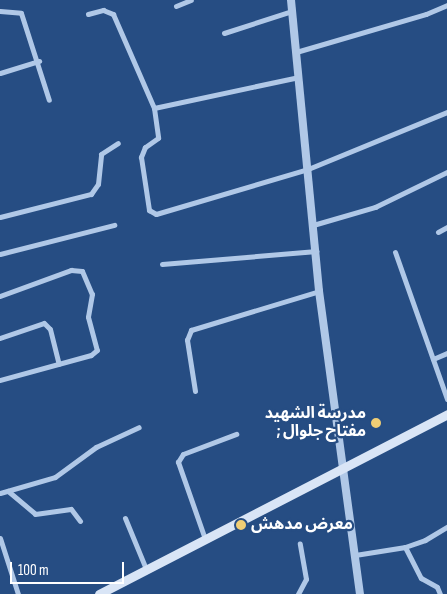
<!DOCTYPE html>
<html>
<head>
<meta charset="utf-8">
<style>
	body { margin:0 }
	#map { position:relative; width:447px; height:594px; overflow:hidden; background:#264d83; font-family:"Sofia Sans Condensed","Noto Sans Arabic",sans-serif }
	div>[style] { position:absolute }
	[style*='--x'] { left:calc(var(--x)*1px); top:calc(var(--y)*1px); width:calc(var(--w)*1px); rotate:calc(var(--a)*1deg) }
	.minor>* { height:5px; margin:-2.5px; padding:0 2.5px; transform-origin:2.5px; border-radius:2.5px; background:#b0c8e7 }
	.tertiary>* { height:8px; margin:-4px; padding:0 4px; transform-origin:4px; border-radius:4px; background:#b0c8e7 }
	.secondary>* { height:9px; margin:-4.5px; padding:0 4.5px; transform-origin:4.5px; border-radius:4.5px; background:#d9e5f6 }
	.dots>* { width:14px; height:14px; translate:-50% -50%; box-sizing:border-box; border:2px solid #264d83; border-radius:50% }
	span { translate:-50% -50%; white-space:nowrap; text-align:center; line-height:1.15; -webkit-text-stroke:4.5px #264d83; paint-order:stroke }
	.poi-label { font-size:16px; color:#fff; font-weight:700 }
	.right { translate:-100% -50%; text-align:right }
	.left { translate:0 -50%; text-align:left }
	.scale { position:absolute; left:10px; top:562px; width:114px; height:22px; box-sizing:border-box; border:2px solid #fff; border-top:0; padding-left:6px; font-size:15px; line-height:18px; white-space:nowrap; color:#fff; -webkit-text-stroke:4px #264d83; paint-order:stroke }
</style>
</head>
<body>
<div id="map">
	<div class="minor">
		<div style="--x:176;--y:6;--w:16;--a:-22"></div>
		<div style="--x:0;--y:11;--w:21;--a:5"></div>
		<div style="--x:21;--y:13;--w:91;--a:72.2"></div>
		<div style="--x:88;--y:14;--w:16;--a:-15"></div>
		<div style="--x:103;--y:10;--w:11;--a:22"></div>
		<div style="--x:113;--y:14;--w:103;--a:66.4"></div>
		<div style="--x:154;--y:108;--w:30;--a:82"></div>
		<div style="--x:158;--y:138;--w:16;--a:145"></div>
		<div style="--x:145;--y:147;--w:11;--a:112"></div>
		<div style="--x:141;--y:157;--w:54;--a:81.4"></div>
		<div style="--x:149;--y:210;--w:8;--a:30"></div>
		<div style="--x:156;--y:214;--w:159;--a:-16.5"></div>
		<div style="--x:308;--y:169;--w:150;--a:-22.3"></div>
		<div style="--x:224;--y:33;--w:71;--a:-17.9"></div>
		<div style="--x:296;--y:52;--w:135;--a:-16.3"></div>
		<div style="--x:426;--y:14;--w:23;--a:-23"></div>
		<div style="--x:0;--y:73;--w:41;--a:-17.1"></div>
		<div style="--x:154;--y:108;--w:147;--a:-12.1"></div>
		<div style="--x:0;--y:217;--w:94;--a:-14.2"></div>
		<div style="--x:91;--y:194;--w:12;--a:-55"></div>
		<div style="--x:98;--y:184;--w:30;--a:-84"></div>
		<div style="--x:101;--y:154;--w:20;--a:-33"></div>
		<div style="--x:313;--y:225;--w:65;--a:-16.2"></div>
		<div style="--x:375;--y:207;--w:80;--a:-25.9"></div>
		<div style="--x:438;--y:232;--w:10;--a:-29"></div>
		<div style="--x:395;--y:252;--w:156;--a:70.5"></div>
		<div style="--x:0;--y:254;--w:118;--a:-14.3"></div>
		<div style="--x:162;--y:264;--w:155;--a:-4.8"></div>
		<div style="--x:0;--y:296;--w:76;--a:-20.1"></div>
		<div style="--x:71;--y:270;--w:11;--a:5"></div>
		<div style="--x:82;--y:271;--w:25;--a:67"></div>
		<div style="--x:92;--y:294;--w:23;--a:100"></div>
		<div style="--x:88;--y:317;--w:34;--a:75"></div>
		<div style="--x:97;--y:350;--w:8;--a:140"></div>
		<div style="--x:91;--y:355;--w:94;--a:164.6"></div>
		<div style="--x:0;--y:338;--w:46;--a:-18.8"></div>
		<div style="--x:44;--y:323;--w:8;--a:45"></div>
		<div style="--x:50;--y:329;--w:36;--a:76"></div>
		<div style="--x:433;--y:359;--w:15;--a:-23"></div>
		<div style="--x:195;--y:391;--w:52;--a:-98.9"></div>
		<div style="--x:187;--y:340;--w:11;--a:-68"></div>
		<div style="--x:191;--y:330;--w:134;--a:-16.9"></div>
		<div style="--x:8;--y:491;--w:35;--a:40"></div>
		<div style="--x:35;--y:514;--w:36;--a:-8"></div>
		<div style="--x:71;--y:509;--w:15;--a:53"></div>
		<div style="--x:0;--y:493;--w:57;--a:-16.2"></div>
		<div style="--x:55;--y:477;--w:51;--a:-36.2"></div>
		<div style="--x:96;--y:447;--w:47;--a:-24.9"></div>
		<div style="--x:125;--y:518;--w:55;--a:67.6"></div>
		<div style="--x:0;--y:538;--w:59;--a:72.2"></div>
		<div style="--x:205;--y:539;--w:82;--a:-109.3"></div>
		<div style="--x:178;--y:462;--w:9;--a:-58"></div>
		<div style="--x:183;--y:454;--w:57;--a:-20.7"></div>
		<div style="--x:405;--y:547;--w:35;--a:63"></div>
		<div style="--x:421;--y:578;--w:18;--a:29"></div>
		<div style="--x:437;--y:587;--w:8;--a:67"></div>
		<div style="--x:355;--y:555;--w:51;--a:-9.1"></div>
		<div style="--x:405;--y:547;--w:21;--a:-19"></div>
		<div style="--x:425;--y:540;--w:26;--a:-31"></div>
		<div style="--x:298;--y:594;--w:17;--a:-62"></div>
		<div style="--x:306;--y:579;--w:36;--a:-100"></div>
	</div>
	<div class="tertiary">
		<div style="--x:291;--y:0;--w:292;--a:84.5"></div>
		<div style="--x:319;--y:291;--w:306;--a:82.3"></div>
	</div>
	<div class="secondary">
		<div style="--x:99;--y:594;--w:392;--a:-27.3"></div>
	</div>
	<div class="dots">
		<div style="left:376px;top:423px;background:#f0ce75"></div>
		<div style="left:241px;top:525px;background:#f0ce75"></div>
	</div>
	<div class="poi-label">
		<span class="right" style="left:366px;top:423px">مدرسة الشهيد<br>; مفتاح جلوال</span>
		<span class="left" style="left:251px;top:525px">معرض مدهش</span>
	</div>
	<div class="scale">100 m</div>
</div>
</body>
</html>
